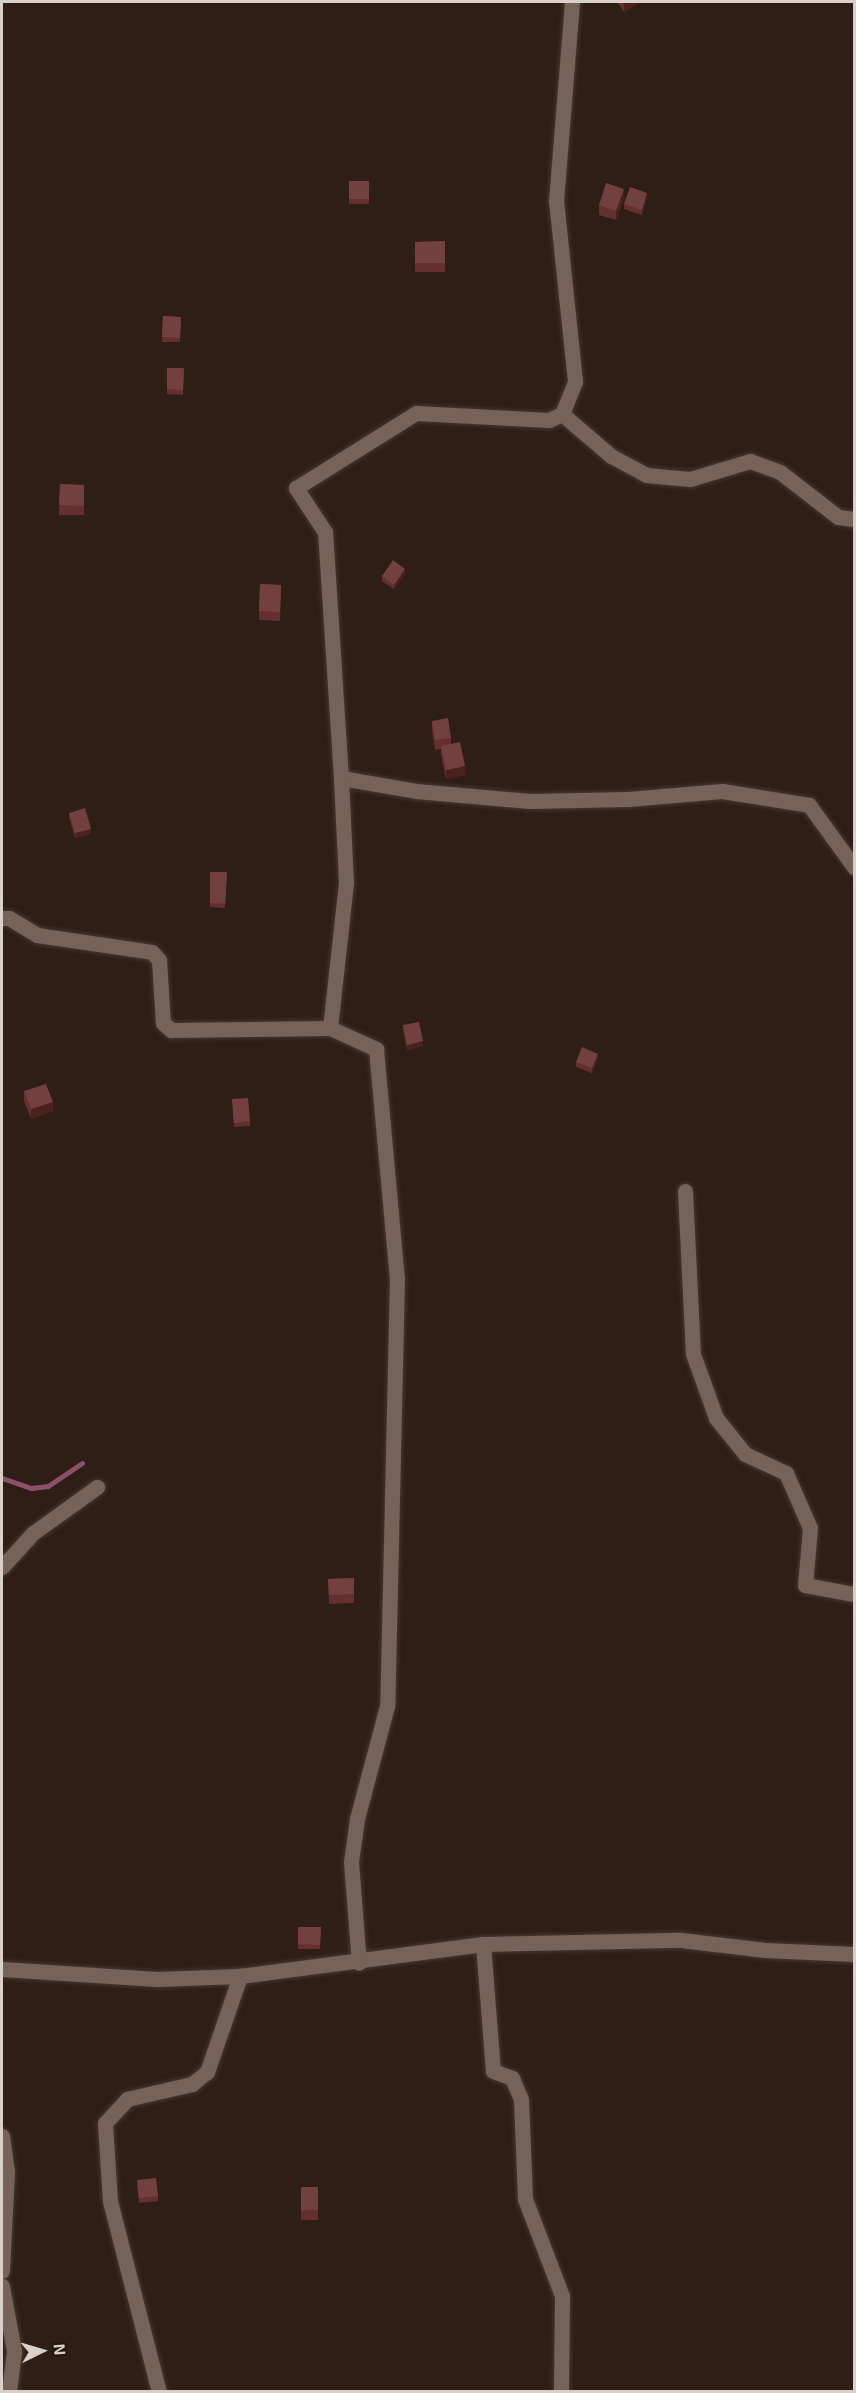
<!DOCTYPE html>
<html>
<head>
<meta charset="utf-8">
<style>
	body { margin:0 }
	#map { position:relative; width:856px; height:2393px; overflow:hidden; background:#2e1e15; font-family:"Exo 2",sans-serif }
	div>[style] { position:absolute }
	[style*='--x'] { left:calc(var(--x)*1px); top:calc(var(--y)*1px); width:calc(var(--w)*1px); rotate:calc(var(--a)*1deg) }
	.stream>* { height:5px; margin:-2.5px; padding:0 2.5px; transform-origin:2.5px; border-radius:2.5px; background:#8c516a }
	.roads { filter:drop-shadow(0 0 2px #443832) drop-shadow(0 0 2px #443832) }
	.street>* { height:15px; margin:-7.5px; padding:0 7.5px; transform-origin:7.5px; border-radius:7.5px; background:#756258 }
	.wall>* { inset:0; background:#652f2f }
	.shaded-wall>* { inset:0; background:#4a211d }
	.building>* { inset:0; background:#71403f }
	span { translate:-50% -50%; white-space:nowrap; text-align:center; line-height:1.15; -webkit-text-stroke:6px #24150c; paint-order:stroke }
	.frame { position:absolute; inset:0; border:3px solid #dacfc9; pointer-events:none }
	.north { position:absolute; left:12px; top:2321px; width:60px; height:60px; -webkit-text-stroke:4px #24150c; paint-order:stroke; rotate:85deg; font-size:16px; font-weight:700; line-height:24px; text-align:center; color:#dacfc9 }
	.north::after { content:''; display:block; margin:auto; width:21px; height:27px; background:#dacfc9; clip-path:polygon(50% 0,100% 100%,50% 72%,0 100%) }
</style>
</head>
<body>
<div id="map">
	<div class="stream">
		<div style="--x:2;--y:1478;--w:31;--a:19"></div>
		<div style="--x:31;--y:1488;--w:17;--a:-7"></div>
		<div style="--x:48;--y:1486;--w:41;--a:-34.1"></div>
	</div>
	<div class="roads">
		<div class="street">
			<div style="--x:562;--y:414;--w:65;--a:40.6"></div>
			<div style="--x:611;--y:456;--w:40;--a:28"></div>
			<div style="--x:646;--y:475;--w:44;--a:5.2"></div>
			<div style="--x:690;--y:479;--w:63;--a:-16.7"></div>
			<div style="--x:750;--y:461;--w:32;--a:20"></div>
			<div style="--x:780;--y:472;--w:73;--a:37.8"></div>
			<div style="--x:838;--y:517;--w:16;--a:7"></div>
			<div style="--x:341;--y:778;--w:76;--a:9.8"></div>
			<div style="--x:416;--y:791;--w:114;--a:5"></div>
			<div style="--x:530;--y:801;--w:98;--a:-1.2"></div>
			<div style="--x:628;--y:799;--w:94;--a:-4.9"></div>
			<div style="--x:722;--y:791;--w:88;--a:9.1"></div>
			<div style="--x:809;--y:805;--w:77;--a:54"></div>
			<div style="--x:2;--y:918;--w:7;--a:0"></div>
			<div style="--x:9;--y:918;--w:33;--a:31"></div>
			<div style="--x:37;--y:935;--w:116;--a:8.4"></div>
			<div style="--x:152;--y:952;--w:11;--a:49"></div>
			<div style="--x:159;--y:960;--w:63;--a:86.4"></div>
			<div style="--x:163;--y:1023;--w:11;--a:41"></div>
			<div style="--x:171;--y:1030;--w:159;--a:-0.7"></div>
			<div style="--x:330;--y:1028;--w:51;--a:24.5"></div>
			<div style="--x:376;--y:1049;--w:230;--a:84.8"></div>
			<div style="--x:397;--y:1278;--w:428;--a:91.3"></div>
			<div style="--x:387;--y:1706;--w:117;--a:104.9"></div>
			<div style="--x:357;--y:1819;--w:43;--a:97.9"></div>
			<div style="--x:351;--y:1862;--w:101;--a:85.5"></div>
			<div style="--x:330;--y:1028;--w:147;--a:-83.7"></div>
			<div style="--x:346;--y:882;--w:104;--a:-92.8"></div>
			<div style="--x:341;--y:778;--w:247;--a:-93.7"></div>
			<div style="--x:325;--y:532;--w:53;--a:-123.4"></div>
			<div style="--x:296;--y:488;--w:142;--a:-32"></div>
			<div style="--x:416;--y:413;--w:133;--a:3"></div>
			<div style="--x:549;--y:420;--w:14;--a:-25"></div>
			<div style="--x:562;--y:414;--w:35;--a:-68"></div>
			<div style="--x:575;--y:381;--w:181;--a:-96"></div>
			<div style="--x:556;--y:201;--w:200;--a:-85.4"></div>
			<div style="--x:685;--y:1191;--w:163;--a:87.2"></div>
			<div style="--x:693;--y:1354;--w:68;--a:70.2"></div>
			<div style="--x:716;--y:1418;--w:46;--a:51.1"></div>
			<div style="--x:745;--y:1454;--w:45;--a:24.9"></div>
			<div style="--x:786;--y:1473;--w:60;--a:66.4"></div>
			<div style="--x:810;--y:1528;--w:57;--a:95"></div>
			<div style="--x:805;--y:1585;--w:50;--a:10.4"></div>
			<div style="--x:2;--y:1567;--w:46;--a:-47.6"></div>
			<div style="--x:33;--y:1533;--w:79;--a:-35.7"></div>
			<div style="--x:483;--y:1944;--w:127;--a:85.5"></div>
			<div style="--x:493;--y:2071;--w:20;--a:20"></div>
			<div style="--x:512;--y:2078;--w:23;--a:67"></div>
			<div style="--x:521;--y:2099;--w:100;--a:87.7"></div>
			<div style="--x:525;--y:2199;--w:104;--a:69.1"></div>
			<div style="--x:562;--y:2296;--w:96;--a:90.6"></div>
			<div style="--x:2;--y:1969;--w:155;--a:3.7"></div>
			<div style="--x:157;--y:1979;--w:83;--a:-2.1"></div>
			<div style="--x:240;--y:1976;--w:245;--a:-7.5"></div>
			<div style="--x:483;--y:1944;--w:198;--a:-1.2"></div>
			<div style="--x:681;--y:1940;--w:85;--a:6.8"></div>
			<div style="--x:765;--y:1950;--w:89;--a:2.6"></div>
			<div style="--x:2;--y:2136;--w:35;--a:82"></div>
			<div style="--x:7;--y:2171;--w:100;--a:92.9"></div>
			<div style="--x:2;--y:2286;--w:66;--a:79.5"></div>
			<div style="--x:14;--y:2351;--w:41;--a:97"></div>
			<div style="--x:159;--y:2392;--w:197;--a:-104.4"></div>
			<div style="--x:110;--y:2201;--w:78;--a:-93.7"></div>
			<div style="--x:105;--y:2123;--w:33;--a:-47"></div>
			<div style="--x:127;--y:2099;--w:67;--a:-13"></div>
			<div style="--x:192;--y:2084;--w:19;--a:-39"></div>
			<div style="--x:207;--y:2072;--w:102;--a:-71"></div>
		</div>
	</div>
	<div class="wall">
		<div style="clip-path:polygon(617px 2px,640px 2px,624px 12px)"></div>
		<div style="clip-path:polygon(349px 181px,369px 181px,369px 204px,349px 204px)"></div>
		<div style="clip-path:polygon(624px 198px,616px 220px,599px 215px,599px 205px)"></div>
		<div style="clip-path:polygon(647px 198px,642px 215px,624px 209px,624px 204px)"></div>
		<div style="clip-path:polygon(445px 241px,445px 272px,415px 272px,415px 242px)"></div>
		<div style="clip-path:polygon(163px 316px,181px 317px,180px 342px,162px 342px)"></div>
		<div style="clip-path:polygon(167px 368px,184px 368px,183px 395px,167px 394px)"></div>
		<div style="clip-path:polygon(60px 484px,84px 485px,84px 515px,59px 515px)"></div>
		<div style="clip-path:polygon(405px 574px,394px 589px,382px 581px,382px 576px)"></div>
		<div style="clip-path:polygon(260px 584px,281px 585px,280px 621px,259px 620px)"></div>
		<div style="clip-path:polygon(432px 721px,451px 738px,451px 744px,465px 775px,446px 779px,441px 755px,441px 749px,435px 750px,432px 730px)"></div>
		<div style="clip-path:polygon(69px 813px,91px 834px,75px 838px,69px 817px)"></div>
		<div style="clip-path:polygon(210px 872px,227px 872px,225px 908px,210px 907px)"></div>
		<div style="clip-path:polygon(403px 1025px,423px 1046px,407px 1050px,403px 1030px)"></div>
		<div style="clip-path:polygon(598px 1058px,592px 1073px,576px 1067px,576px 1062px)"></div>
		<div style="clip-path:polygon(24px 1091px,53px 1111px,31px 1119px,24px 1101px)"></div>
		<div style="clip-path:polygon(232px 1099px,250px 1121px,250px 1126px,234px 1127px)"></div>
		<div style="clip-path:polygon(354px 1578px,354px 1603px,329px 1604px,328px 1579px)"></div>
		<div style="clip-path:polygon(298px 1927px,321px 1927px,320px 1949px,298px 1949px)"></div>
		<div style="clip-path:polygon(137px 2184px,158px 2196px,158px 2201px,139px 2203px)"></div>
		<div style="clip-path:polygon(301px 2187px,318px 2187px,318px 2220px,301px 2220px)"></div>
	</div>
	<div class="shaded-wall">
		<div style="clip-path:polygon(624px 2px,640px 2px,624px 12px)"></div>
		<div style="clip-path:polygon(624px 189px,624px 198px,616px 220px,616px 211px)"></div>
		<div style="clip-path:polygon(647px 193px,647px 198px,642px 215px,642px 210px)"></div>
		<div style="clip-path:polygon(405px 569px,405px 574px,394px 589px,394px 585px)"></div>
		<div style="clip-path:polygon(465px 766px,465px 775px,446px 779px,446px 770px)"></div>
		<div style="clip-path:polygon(91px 829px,91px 834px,75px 838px,75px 833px)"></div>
		<div style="clip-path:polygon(423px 1041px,423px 1046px,407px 1050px,407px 1045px)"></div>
		<div style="clip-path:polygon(598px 1054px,598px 1058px,592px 1073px,592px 1068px)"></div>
		<div style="clip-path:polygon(53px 1102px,53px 1111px,31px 1119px,31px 1109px)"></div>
	</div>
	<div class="building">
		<div style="clip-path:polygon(349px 181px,369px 181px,369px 199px,349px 199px)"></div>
		<div style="clip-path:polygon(606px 183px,624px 189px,616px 211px,599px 205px)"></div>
		<div style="clip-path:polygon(630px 187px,647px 193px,642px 210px,624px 204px)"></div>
		<div style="clip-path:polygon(445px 241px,445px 263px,415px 263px,415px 242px)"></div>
		<div style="clip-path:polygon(163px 316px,181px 317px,180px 338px,162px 337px)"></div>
		<div style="clip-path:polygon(167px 368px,184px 368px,183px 390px,167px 389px)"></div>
		<div style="clip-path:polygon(60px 484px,84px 485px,84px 506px,59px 505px)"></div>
		<div style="clip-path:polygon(393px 560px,405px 569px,394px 585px,382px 576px)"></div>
		<div style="clip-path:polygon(260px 584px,281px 585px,280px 612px,259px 611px)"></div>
		<div style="clip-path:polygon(448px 718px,451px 738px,435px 740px,432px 721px)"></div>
		<div style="clip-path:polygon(460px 742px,465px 766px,446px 770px,441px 746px)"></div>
		<div style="clip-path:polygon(85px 808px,91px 829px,75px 833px,69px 813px)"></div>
		<div style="clip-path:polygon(210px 872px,227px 872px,225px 904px,210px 903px)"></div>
		<div style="clip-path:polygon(419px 1022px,423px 1041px,407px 1045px,403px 1025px)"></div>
		<div style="clip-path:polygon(582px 1047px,598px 1054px,592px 1068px,576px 1062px)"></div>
		<div style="clip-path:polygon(46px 1084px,53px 1102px,31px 1109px,24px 1091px)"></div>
		<div style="clip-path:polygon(248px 1098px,250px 1121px,234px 1123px,232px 1099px)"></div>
		<div style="clip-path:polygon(354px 1578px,354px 1594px,329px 1595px,328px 1579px)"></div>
		<div style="clip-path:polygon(298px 1927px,321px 1927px,320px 1945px,298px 1944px)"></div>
		<div style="clip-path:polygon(156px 2178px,158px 2196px,139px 2198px,137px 2180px)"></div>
		<div style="clip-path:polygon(301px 2187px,318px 2187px,318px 2210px,301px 2210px)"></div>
	</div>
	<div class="frame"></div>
	<div class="north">N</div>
</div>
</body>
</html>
